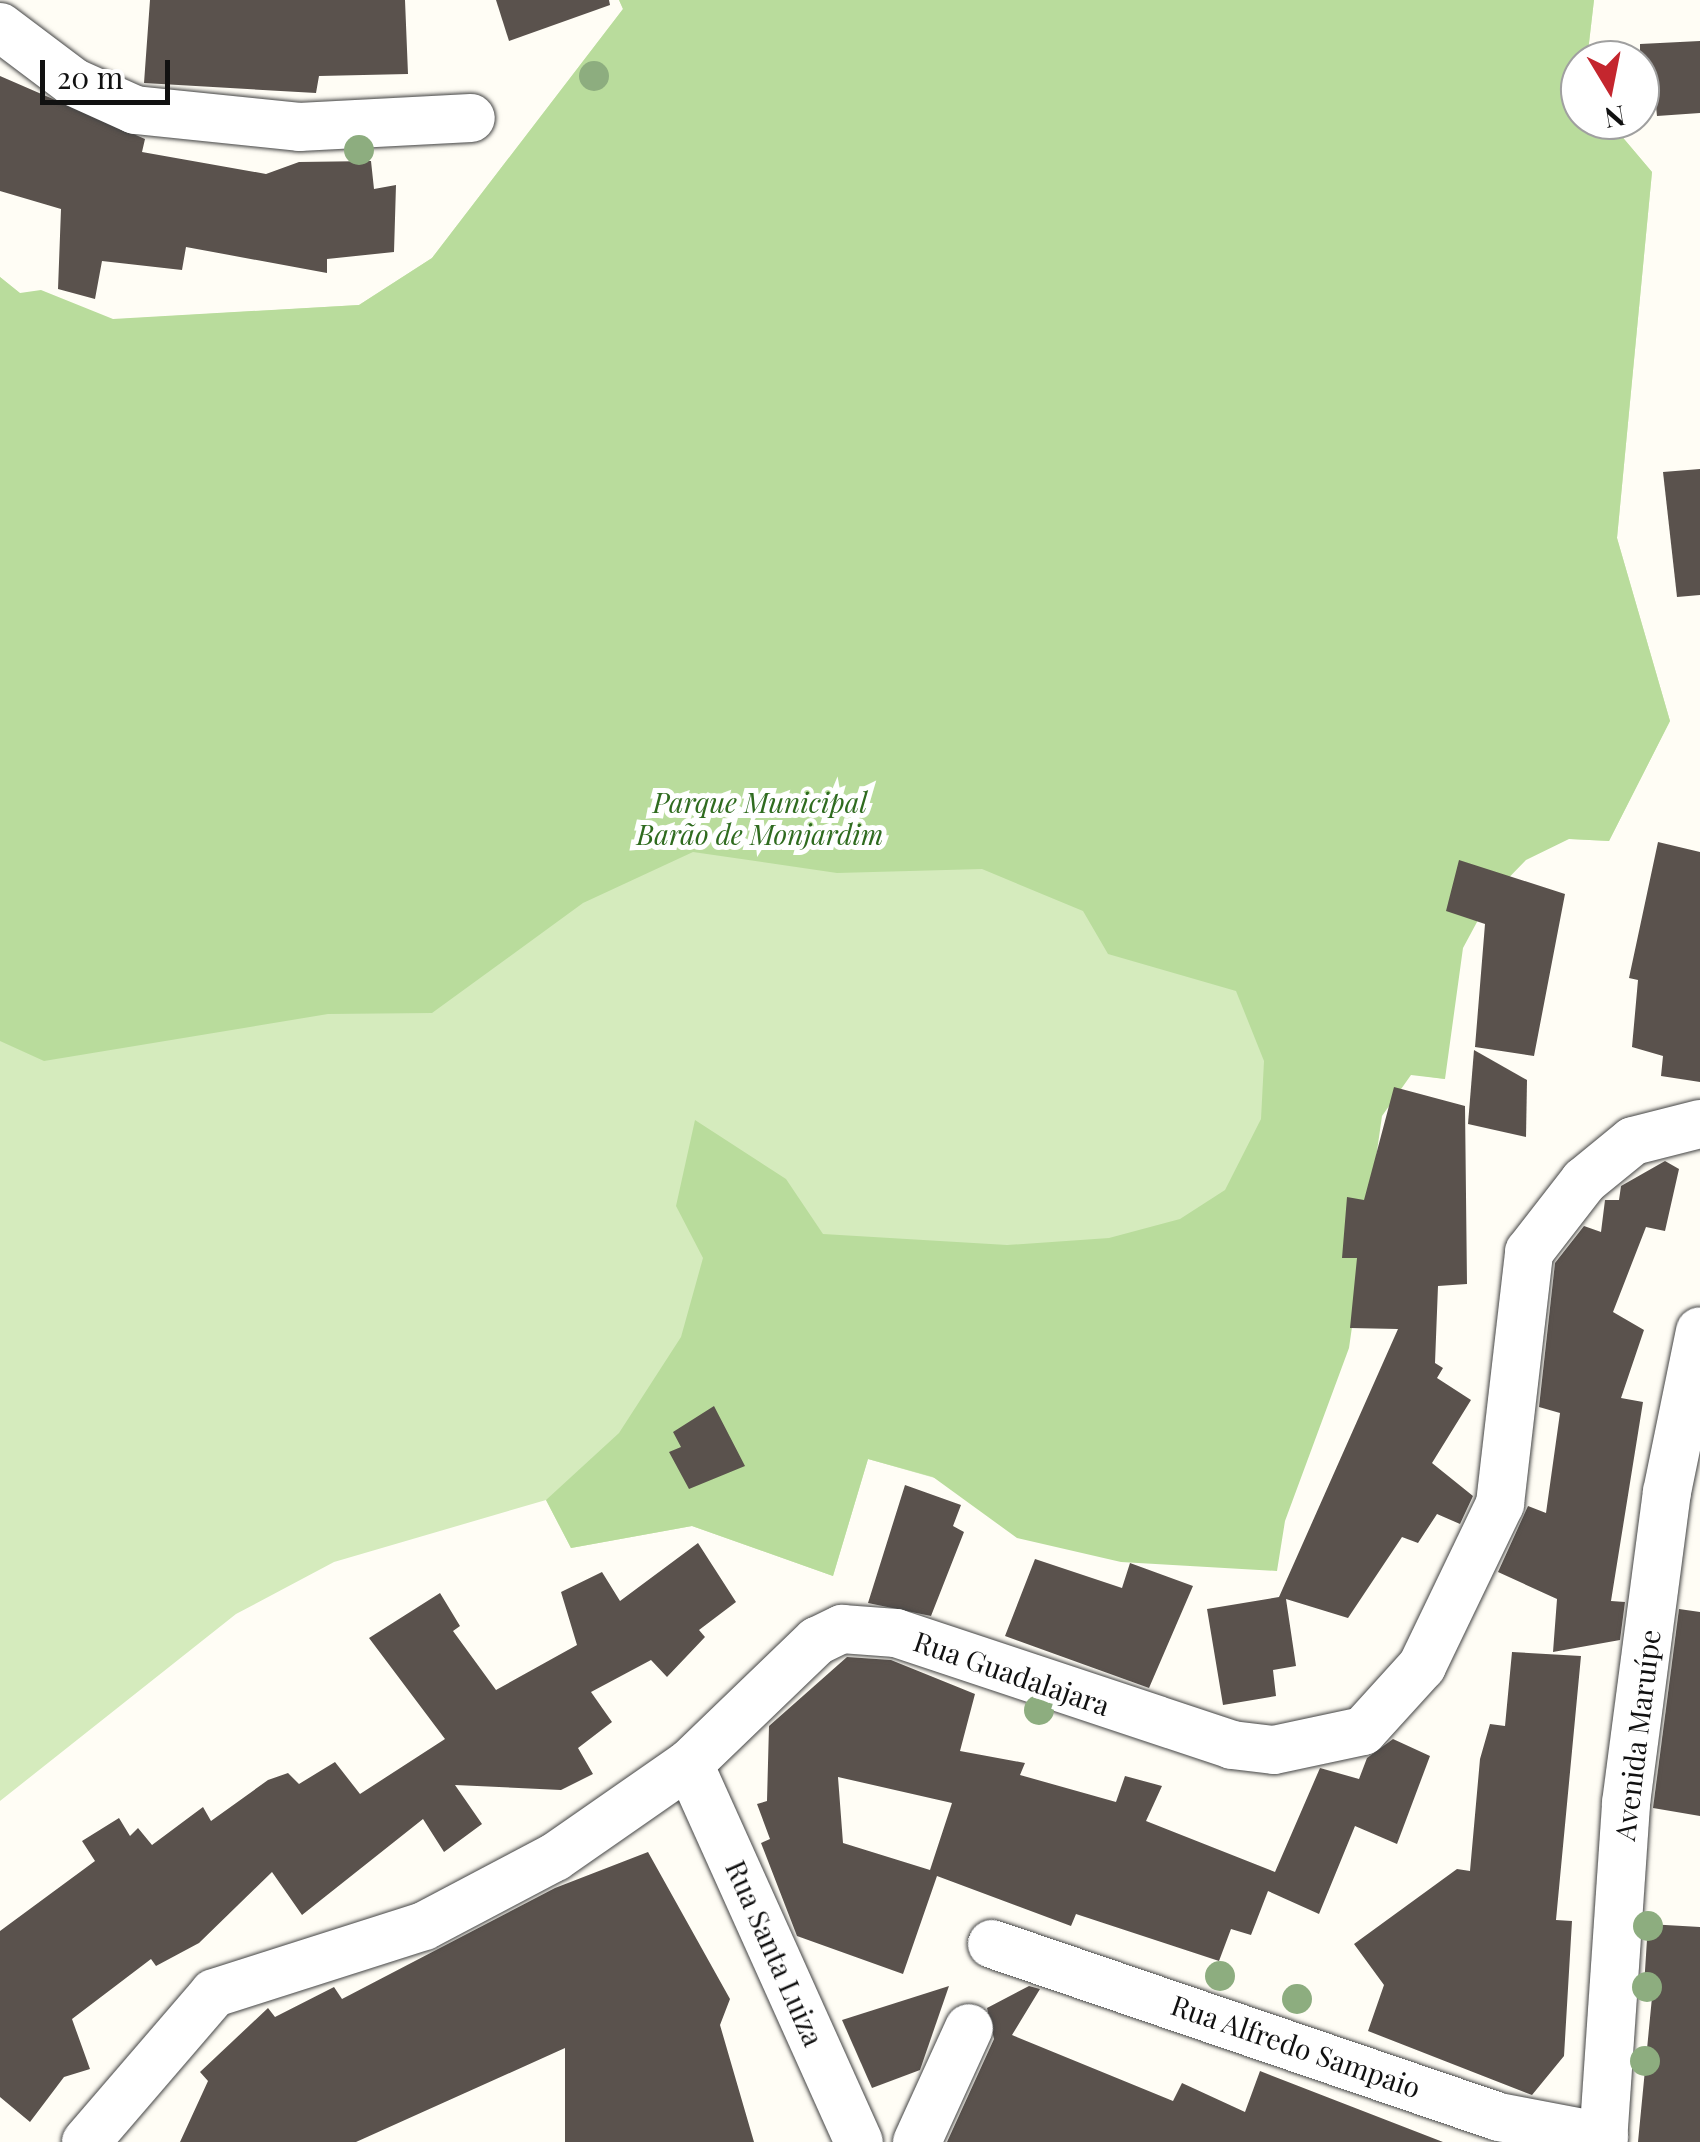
<!DOCTYPE html>
<html>
<head>
<meta charset="utf-8">
<style>
	body { margin:0 }
	#map { position:relative; width:1700px; height:2142px; overflow:hidden; background:#fffdf5; font-family:"Playfair Display",serif }
	div>[style] { position:absolute }
	[style*='--x'] { left:calc(var(--x)*1px); top:calc(var(--y)*1px); width:calc(var(--w)*1px); rotate:calc(var(--a)*1deg) }
	.green>* { inset:0; background:#d5ebbd }
	.forest>* { inset:0; background:#b9dc9c }
	.building>* { inset:0; background:#5a524d }
	.roads { filter:drop-shadow(0 0 2px #444) drop-shadow(0 0 2px #444) }
	.minor>* { height:48px; margin:-24px; padding:0 24px; transform-origin:24px; border-radius:24px; background:#fff }
	.trees>* { width:30px; height:30px; margin:-15px; border-radius:50%; background:#8dad7f }
	span { translate:-50% -50%; white-space:nowrap; text-align:center; line-height:1.15; -webkit-text-stroke:10px #fff; paint-order:stroke }
	.park-label { font-size:28px; color:#2f6b1f; font-style:italic }
	.street-label { font-size:28px; color:#111 }
	.north { position:absolute; left:1560px; top:40px; width:100px; height:100px; box-sizing:border-box; background:#fff; border:2px solid #a0a0a0; border-radius:50%; rotate:170deg; font-size:28px; font-weight:700; line-height:40px; text-align:center; color:#111 }
	.north::after { content:''; display:block; margin:auto; width:35px; height:45px; background:#c4262e; clip-path:polygon(50% 0,100% 100%,50% 72%,0 100%) }
	.scale { position:absolute; left:40px; top:60px; width:130px; height:45px; box-sizing:border-box; border:5px solid #111; border-top:0; padding-left:12px; font-size:30px; line-height:35px; white-space:nowrap; color:#111; -webkit-text-stroke:8px #fff; paint-order:stroke }
</style>
</head>
<body>
<div id="map">
	<div class="green">
		<div style="clip-path:polygon(619px 0,1594px 0,1580px 120px,1608px 120px,1652px 172px,1617px 538px,1670px 721px,1609px 841px,1435px 832px,1445px 1079px,1361px 1067px,1255px 1569px,868px 1459px,833px 1576px,692px 1526px,571px 1548px,546px 1500px,334px 1562px,236px 1614px,0 1801px,0 277px,56px 323px,359px 305px,432px 258px,623px 9px)"></div>
	</div>
	<div class="forest">
		<div style="clip-path:polygon(619px 0,1594px 0,1580px 120px,1608px 120px,1652px 172px,1617px 538px,1670px 721px,1609px 841px,1569px 839px,1526px 860px,1491px 896px,1463px 948px,1445px 1079px,1411px 1075px,1382px 1116px,1349px 1348px,1285px 1521px,1277px 1571px,1121px 1562px,1017px 1538px,933px 1477px,868px 1459px,833px 1576px,692px 1526px,571px 1548px,546px 1500px,619px 1433px,681px 1337px,703px 1258px,676px 1206px,695px 1120px,786px 1179px,823px 1234px,1007px 1245px,1109px 1238px,1180px 1219px,1225px 1190px,1261px 1119px,1264px 1061px,1236px 991px,1108px 954px,1083px 911px,982px 869px,837px 873px,693px 852px,583px 903px,432px 1013px,328px 1014px,44px 1061px,0 1041px,0 277px,20px 293px,41px 290px,113px 319px,359px 305px,432px 258px,623px 9px)"></div>
	</div>
	<div class="building">
		<div style="clip-path:polygon(150px 0,405px 0,408px 74px,319px 76px,316px 93px,144px 83px)"></div>
		<div style="clip-path:polygon(496px 0,609px 0,610px 5px,509px 41px)"></div>
		<div style="clip-path:polygon(1700px 41px,1700px 113px,1657px 116px,1654px 87px,1640px 89px,1640px 44px)"></div>
		<div style="clip-path:polygon(0 76px,145px 139px,142px 152px,266px 174px,299px 162px,371px 161px,374px 189px,396px 185px,394px 252px,327px 259px,327px 273px,186px 247px,182px 270px,102px 261px,95px 299px,58px 289px,61px 209px,0 191px)"></div>
		<div style="clip-path:polygon(1700px 469px,1700px 595px,1677px 597px,1663px 472px)"></div>
		<div style="clip-path:polygon(1658px 842px,1700px 852px,1700px 1082px,1661px 1076px,1663px 1056px,1632px 1047px,1638px 980px,1629px 978px)"></div>
		<div style="clip-path:polygon(1459px 860px,1565px 894px,1534px 1056px,1475px 1047px,1485px 924px,1446px 911px)"></div>
		<div style="clip-path:polygon(1474px 1050px,1527px 1080px,1526px 1137px,1468px 1124px)"></div>
		<div style="clip-path:polygon(1394px 1087px,1465px 1106px,1467px 1284px,1438px 1286px,1435px 1363px,1443px 1368px,1437px 1378px,1471px 1400px,1432px 1463px,1473px 1496px,1460px 1524px,1437px 1514px,1418px 1543px,1402px 1537px,1348px 1618px,1286px 1599px,1296px 1666px,1273px 1670px,1276px 1696px,1223px 1705px,1207px 1609px,1279px 1597px,1398px 1329px,1350px 1328px,1357px 1258px,1342px 1258px,1347px 1197px,1364px 1200px)"></div>
		<div style="clip-path:polygon(1665px 1161px,1679px 1169px,1665px 1231px,1646px 1227px,1613px 1312px,1644px 1330px,1621px 1398px,1643px 1402px,1611px 1601px,1625px 1602px,1620px 1640px,1553px 1652px,1557px 1599px,1498px 1572px,1528px 1506px,1546px 1513px,1560px 1413px,1539px 1407px,1555px 1263px,1584px 1226px,1601px 1232px,1605px 1200px,1619px 1200px,1621px 1186px)"></div>
		<div style="clip-path:polygon(714px 1406px,745px 1466px,689px 1489px,669px 1452px,681px 1447px,673px 1432px)"></div>
		<div style="clip-path:polygon(905px 1485px,961px 1505px,953px 1526px,964px 1532px,931px 1616px,868px 1603px)"></div>
		<div style="clip-path:polygon(698px 1543px,736px 1602px,699px 1630px,705px 1637px,667px 1677px,651px 1660px,591px 1692px,612px 1722px,578px 1748px,593px 1774px,561px 1790px,455px 1785px,482px 1824px,444px 1852px,423px 1819px,302px 1915px,272px 1872px,199px 1943px,156px 1966px,151px 1959px,72px 2019px,90px 2069px,64px 2077px,30px 2122px,0 2097px,0 1931px,95px 1861px,82px 1841px,119px 1818px,130px 1836px,138px 1828px,152px 1845px,203px 1807px,211px 1821px,268px 1780px,288px 1773px,299px 1784px,335px 1762px,360px 1794px,445px 1739px,369px 1638px,440px 1593px,460px 1626px,453px 1631px,496px 1690px,577px 1645px,561px 1592px,602px 1572px,620px 1601px)"></div>
		<div style="clip-path:polygon(1035px 1559px,1122px 1588px,1130px 1563px,1193px 1586px,1149px 1688px,1005px 1636px)"></div>
		<div style="clip-path:polygon(1679px 1609px,1700px 1612px,1700px 1816px,1653px 1808px)"></div>
		<div style="clip-path:polygon(1512px 1652px,1581px 1656px,1556px 1920px,1572px 1921px,1564px 2056px,1532px 2095px,1368px 2031px,1384px 1985px,1354px 1944px,1457px 1869px,1470px 1871px,1480px 1759px,1490px 1724px,1505px 1726px)"></div>
		<div style="clip-path:polygon(evenodd,847px 1657px,891px 1660px,975px 1694px,960px 1751px,1025px 1763px,1020px 1775px,1116px 1802px,1125px 1776px,1162px 1786px,1146px 1821px,1275px 1872px,1320px 1768px,1359px 1779px,1367px 1758px,1393px 1739px,1430px 1756px,1397px 1844px,1355px 1826px,1319px 1914px,1268px 1891px,1251px 1935px,1231px 1929px,1219px 1961px,1076px 1914px,1071px 1926px,937px 1876px,903px 1974px,797px 1936px,761px 1843px,770px 1839px,757px 1804px,767px 1801px,769px 1726px,847px 1657px,838px 1777px,952px 1803px,930px 1870px,843px 1843px,838px 1777px)"></div>
		<div style="clip-path:polygon(648px 1852px,730px 1999px,720px 2025px,754px 2142px,565px 2142px,565px 2048px,356px 2142px,180px 2142px,208px 2081px,200px 2072px,268px 2008px,275px 2017px,334px 1987px,342px 1999px,555px 1888px)"></div>
		<div style="clip-path:polygon(1648px 1924px,1700px 1927px,1700px 2142px,1638px 2142px,1653px 1987px,1644px 1986px)"></div>
		<div style="clip-path:polygon(949px 1986px,920px 2070px,872px 2088px,842px 2020px)"></div>
		<div style="clip-path:polygon(1029px 1986px,1040px 1989px,1012px 2035px,1173px 2101px,1182px 2083px,1245px 2112px,1260px 2071px,1443px 2142px,947px 2142px,994px 2039px,987px 2008px)"></div>
	</div>
	<div class="roads">
		<div class="minor">
			<div style="--x:0;--y:27;--w:91;--a:37"></div>
			<div style="--x:73;--y:82;--w:68;--a:24.3"></div>
			<div style="--x:135;--y:110;--w:165;--a:5.9"></div>
			<div style="--x:299;--y:127;--w:172;--a:-3"></div>
			<div style="--x:689;--y:1764;--w:414;--a:65.8"></div>
			<div style="--x:992;--y:1944;--w:536;--a:18.84"></div>
			<div style="--x:1499;--y:2117;--w:107;--a:10.8"></div>
			<div style="--x:86;--y:2142;--w:196;--a:-49.3"></div>
			<div style="--x:214;--y:1993;--w:220;--a:-17.7"></div>
			<div style="--x:424;--y:1926;--w:148;--a:-27.8"></div>
			<div style="--x:555;--y:1857;--w:163;--a:-34.8"></div>
			<div style="--x:689;--y:1764;--w:178;--a:-43.9"></div>
			<div style="--x:817;--y:1641;--w:28;--a:-26"></div>
			<div style="--x:842;--y:1629;--w:54;--a:4.2"></div>
			<div style="--x:896;--y:1633;--w:354;--a:18.4"></div>
			<div style="--x:1232;--y:1745;--w:42;--a:6.8"></div>
			<div style="--x:1274;--y:1750;--w:91;--a:-12.1"></div>
			<div style="--x:1363;--y:1731;--w:88;--a:-47.8"></div>
			<div style="--x:1422;--y:1666;--w:180;--a:-64.3"></div>
			<div style="--x:1500;--y:1504;--w:254;--a:-83.4"></div>
			<div style="--x:1529;--y:1252;--w:90;--a:-52.2"></div>
			<div style="--x:1584;--y:1181;--w:63;--a:-39.2"></div>
			<div style="--x:1633;--y:1141;--w:69;--a:-14.2"></div>
			<div style="--x:917;--y:2142;--w:125;--a:-65.5"></div>
			<div style="--x:1603;--y:2142;--w:340;--a:-86.1"></div>
			<div style="--x:1626;--y:1803;--w:314;--a:-82.5"></div>
			<div style="--x:1667;--y:1492;--w:164;--a:-78.4"></div>
		</div>
	</div>
	<div class="trees">
		<div style="left:594px;top:76px"></div>
		<div style="left:359px;top:150px"></div>
		<div style="left:1039px;top:1710px"></div>
		<div style="left:1648px;top:1926px"></div>
		<div style="left:1220px;top:1976px"></div>
		<div style="left:1647px;top:1987px"></div>
		<div style="left:1297px;top:1999px"></div>
		<div style="left:1645px;top:2061px"></div>
	</div>
	<div class="park-label">
		<span style="left:760px;top:818px">Parque Municipal<br>Barão de Monjardim</span>
	</div>
	<div class="street-label">
		<span style="left:1012px;top:1673px;rotate:19deg">Rua Guadalajara</span>
		<span style="left:1637px;top:1735px;rotate:-83deg">Avenida Maruípe</span>
		<span style="left:775px;top:1953px;rotate:66deg">Rua Santa Luiza</span>
		<span style="left:1296px;top:2046px;rotate:19deg">Rua Alfredo Sampaio</span>
	</div>
	<div class="north">N</div>
	<div class="scale">20 m</div>
</div>
</body>
</html>
